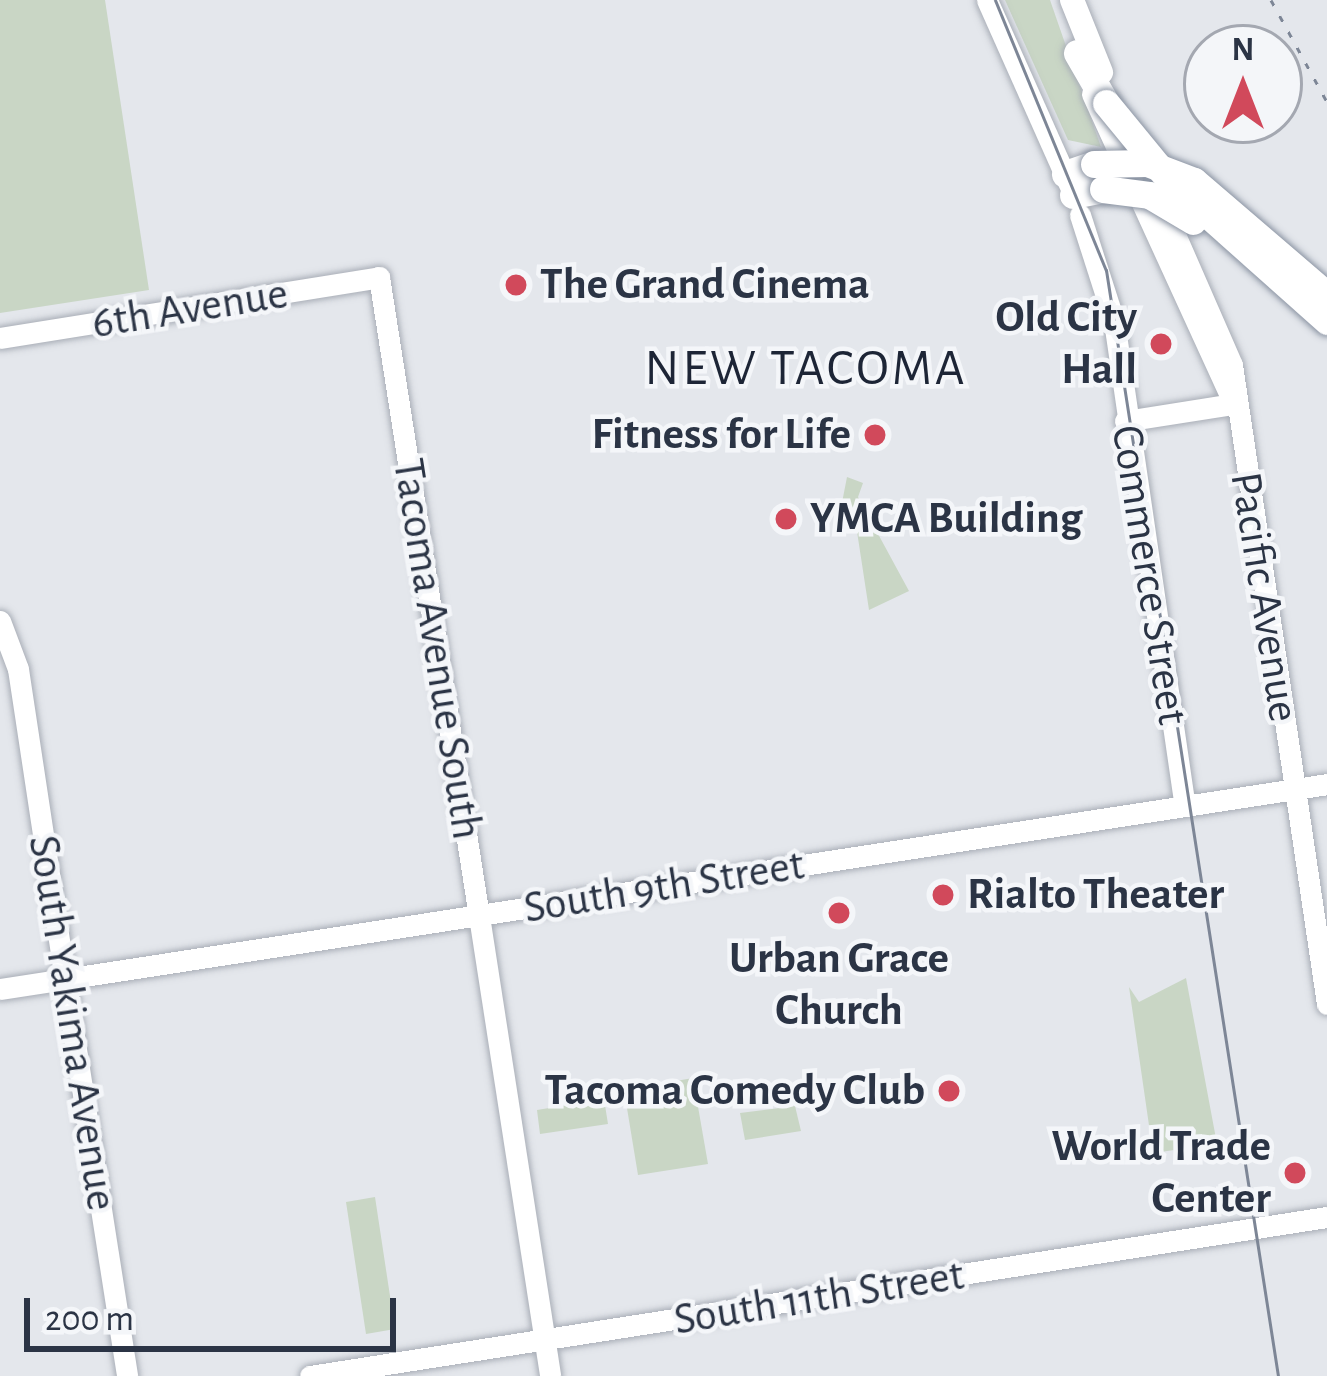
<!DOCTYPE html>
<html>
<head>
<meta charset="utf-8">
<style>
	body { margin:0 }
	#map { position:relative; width:1327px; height:1376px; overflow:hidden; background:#e4e7ec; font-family:"Alegreya Sans",sans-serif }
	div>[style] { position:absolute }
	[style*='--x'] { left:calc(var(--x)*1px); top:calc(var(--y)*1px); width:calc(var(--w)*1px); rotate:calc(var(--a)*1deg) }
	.green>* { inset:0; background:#c9d6c5 }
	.roads { filter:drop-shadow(0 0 3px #a9aeb7) drop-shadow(0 0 3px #a9aeb7) }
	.secondary>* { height:21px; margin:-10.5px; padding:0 10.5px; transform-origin:10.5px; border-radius:10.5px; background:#fff }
	.primary>* { height:21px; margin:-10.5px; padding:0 10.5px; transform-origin:10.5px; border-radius:10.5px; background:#fff }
	.trunk>* { height:24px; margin:-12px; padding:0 12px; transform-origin:12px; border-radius:12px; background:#fff }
	.motorway>* { height:27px; margin:-13.5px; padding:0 13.5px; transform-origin:13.5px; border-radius:13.5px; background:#fff }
	.tram>* { height:3px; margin:-1.5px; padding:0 1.5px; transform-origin:1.5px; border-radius:1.5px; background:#7d8696 }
	.rail>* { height:3px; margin-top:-1.5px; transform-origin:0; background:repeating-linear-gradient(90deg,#7d8696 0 6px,transparent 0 18px) }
	.bridges { filter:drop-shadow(0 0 3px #8b94a3) drop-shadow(0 0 3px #8b94a3) }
	.motorway-bridge>* { height:27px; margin:-13.5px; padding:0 13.5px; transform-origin:13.5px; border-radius:13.5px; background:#fff }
	.dots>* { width:33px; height:33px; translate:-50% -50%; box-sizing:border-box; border:6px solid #f4f6f9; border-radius:50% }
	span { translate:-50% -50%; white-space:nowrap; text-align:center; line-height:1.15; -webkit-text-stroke:9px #f4f6f9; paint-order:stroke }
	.poi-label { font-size:45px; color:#2b3445; font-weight:700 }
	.left { translate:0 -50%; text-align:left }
	.right { translate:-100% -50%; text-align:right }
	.street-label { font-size:45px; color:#2b3445 }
	.quarter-label { font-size:51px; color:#1d2536; letter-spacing:3px }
	.north { position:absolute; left:1183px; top:24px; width:120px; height:120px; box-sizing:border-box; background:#f4f6f9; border:3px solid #a4a8b1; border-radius:50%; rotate:0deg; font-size:33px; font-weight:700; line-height:48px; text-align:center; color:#2b3445 }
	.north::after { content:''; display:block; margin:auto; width:42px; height:54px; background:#d1495b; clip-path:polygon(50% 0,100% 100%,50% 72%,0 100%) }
	.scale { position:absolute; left:24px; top:1298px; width:372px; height:54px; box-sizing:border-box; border:6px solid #2b3445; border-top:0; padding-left:15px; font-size:36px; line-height:42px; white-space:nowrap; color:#2b3445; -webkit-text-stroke:9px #f4f6f9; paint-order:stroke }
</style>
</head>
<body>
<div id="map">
	<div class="green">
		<div style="clip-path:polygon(0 0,105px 0,149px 290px,0 313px)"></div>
		<div style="clip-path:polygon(1005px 0,1050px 0,1101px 147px,1068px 140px)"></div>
		<div style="clip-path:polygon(847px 477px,863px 483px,858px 497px,909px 591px,869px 610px,854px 512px,839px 518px)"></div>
		<div style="clip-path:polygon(1186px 978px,1217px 1144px,1153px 1153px,1129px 987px,1139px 1002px)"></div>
		<div style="clip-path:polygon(693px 1078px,708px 1164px,638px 1175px,624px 1090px)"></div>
		<div style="clip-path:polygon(604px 1099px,608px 1124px,540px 1134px,537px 1110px)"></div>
		<div style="clip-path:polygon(795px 1106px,801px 1131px,745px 1140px,740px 1113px)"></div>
		<div style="clip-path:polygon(375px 1197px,395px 1329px,366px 1334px,346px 1202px)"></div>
	</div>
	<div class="roads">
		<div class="secondary">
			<div style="--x:987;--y:0;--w:207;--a:66"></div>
			<div style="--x:1080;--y:215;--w:111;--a:72.2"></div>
			<div style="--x:1114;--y:321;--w:490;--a:81.7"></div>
			<div style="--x:1125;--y:421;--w:110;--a:-8.9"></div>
			<div style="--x:479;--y:916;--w:465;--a:81.2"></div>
			<div style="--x:0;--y:989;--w:66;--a:-8.7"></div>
			<div style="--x:65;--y:979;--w:402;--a:81.1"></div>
			<div style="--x:310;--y:1376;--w:1029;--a:-8.89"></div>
		</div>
		<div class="primary">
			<div style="--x:1092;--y:94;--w:334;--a:65.4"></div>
			<div style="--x:1160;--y:200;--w:180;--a:66.4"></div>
			<div style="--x:1232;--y:365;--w:646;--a:81.54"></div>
			<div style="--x:0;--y:338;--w:384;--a:-9.1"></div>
			<div style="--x:379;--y:277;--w:647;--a:81.11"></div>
			<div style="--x:0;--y:621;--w:51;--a:69.4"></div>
			<div style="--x:18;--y:669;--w:314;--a:81.4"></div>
			<div style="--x:65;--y:979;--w:1277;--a:-8.78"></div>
		</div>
		<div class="trunk">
			<div style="--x:1072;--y:0;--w:78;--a:68.1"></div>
		</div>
		<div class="motorway">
			<div style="--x:1077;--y:53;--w:58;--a:59.9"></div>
			<div style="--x:1065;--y:174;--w:31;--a:-19"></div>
			<div style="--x:1073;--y:195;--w:31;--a:-11"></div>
		</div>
	</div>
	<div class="tram">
		<div style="--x:995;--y:0;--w:292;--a:67.7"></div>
		<div style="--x:1106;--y:270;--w:1119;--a:81.16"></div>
	</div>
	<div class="rail">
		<div style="--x:1271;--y:0;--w:116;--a:61.2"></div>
	</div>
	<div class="bridges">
		<div class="motorway-bridge">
			<div style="--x:1106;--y:103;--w:102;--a:50.6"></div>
			<div style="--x:1171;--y:182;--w:209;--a:41.7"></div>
			<div style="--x:1094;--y:164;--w:53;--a:-1.1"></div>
			<div style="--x:1147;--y:163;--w:50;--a:21"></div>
			<div style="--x:1194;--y:181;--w:175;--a:40.6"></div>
			<div style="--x:1103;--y:189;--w:46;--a:7.4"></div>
			<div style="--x:1149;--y:195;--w:51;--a:30.6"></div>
		</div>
	</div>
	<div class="dots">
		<div style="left:516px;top:285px;background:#d1495b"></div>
		<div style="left:1161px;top:344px;background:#d1495b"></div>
		<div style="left:875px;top:435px;background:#d1495b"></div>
		<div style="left:786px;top:519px;background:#d1495b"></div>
		<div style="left:943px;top:895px;background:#d1495b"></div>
		<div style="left:839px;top:913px;background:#d1495b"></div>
		<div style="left:949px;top:1091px;background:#d1495b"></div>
		<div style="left:1295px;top:1173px;background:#d1495b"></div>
	</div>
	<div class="poi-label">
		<span class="left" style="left:540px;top:285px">The Grand Cinema</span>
		<span class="right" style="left:1137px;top:344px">Old City<br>Hall</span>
		<span class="right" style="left:851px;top:435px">Fitness for Life</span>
		<span class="left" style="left:810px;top:519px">YMCA Building</span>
		<span class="left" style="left:967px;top:895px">Rialto Theater</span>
		<span style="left:839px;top:985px">Urban Grace<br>Church</span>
		<span class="right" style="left:925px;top:1091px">Tacoma Comedy Club</span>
		<span class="right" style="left:1271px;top:1173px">World Trade<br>Center</span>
	</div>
	<div class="street-label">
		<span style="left:190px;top:309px;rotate:-9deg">6th Avenue</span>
		<span style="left:1149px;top:575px;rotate:81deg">Commerce Street</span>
		<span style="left:1264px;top:597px;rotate:81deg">Pacific Avenue</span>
		<span style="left:437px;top:649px;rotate:81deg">Tacoma Avenue South</span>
		<span style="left:664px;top:887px;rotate:-9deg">South 9th Street</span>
		<span style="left:72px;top:1023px;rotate:81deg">South Yakima Avenue</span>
		<span style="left:819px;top:1298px;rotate:-9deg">South 11th Street</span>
	</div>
	<div class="quarter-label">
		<span style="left:806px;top:369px">NEW TACOMA</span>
	</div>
	<div class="north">N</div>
	<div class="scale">200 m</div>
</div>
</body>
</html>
